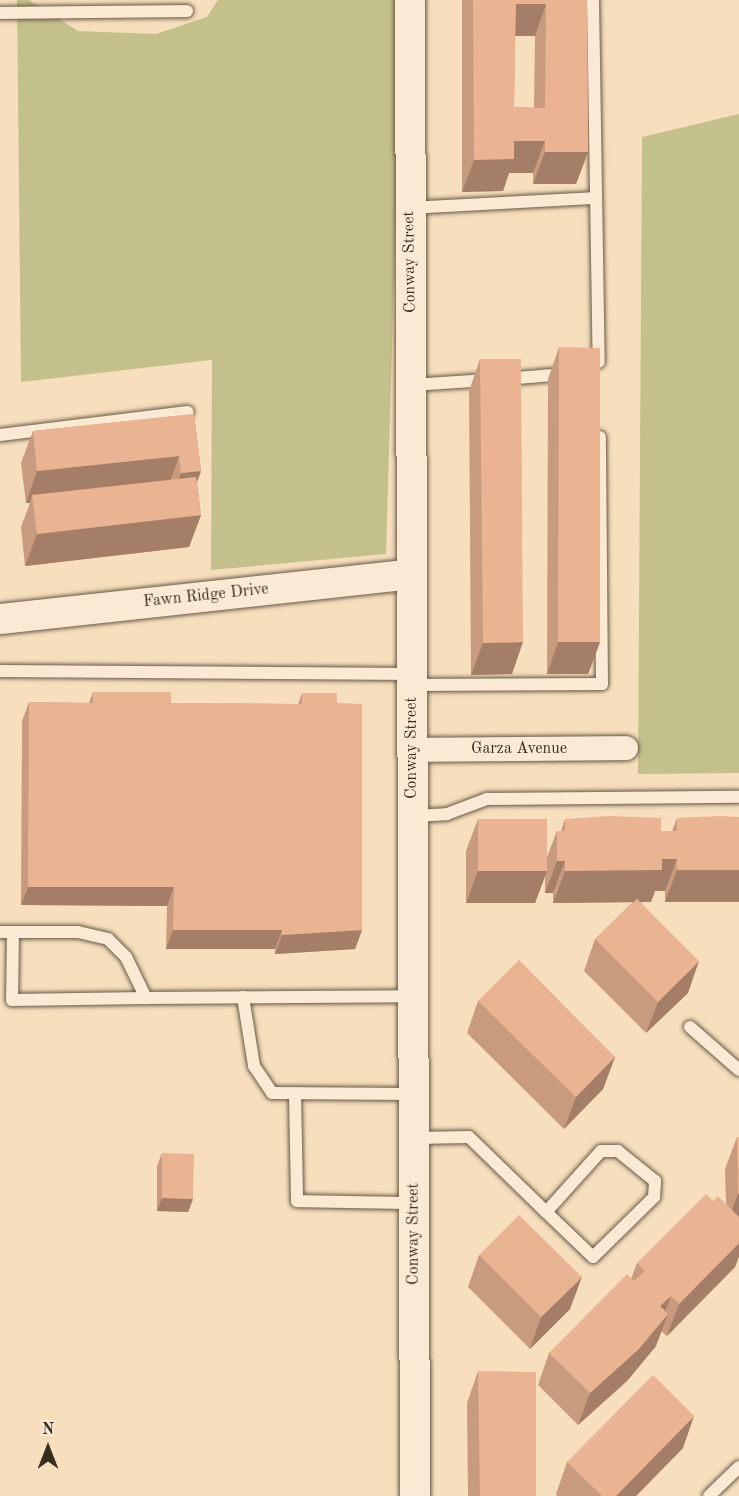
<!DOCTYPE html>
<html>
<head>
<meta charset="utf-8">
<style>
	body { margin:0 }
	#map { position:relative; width:739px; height:1496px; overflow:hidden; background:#f7dfbd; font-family:"Old Standard TT",serif }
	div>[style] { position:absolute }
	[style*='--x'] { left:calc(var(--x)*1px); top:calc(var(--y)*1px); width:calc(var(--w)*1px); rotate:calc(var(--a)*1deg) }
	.green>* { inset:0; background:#c4c08c }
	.roads { filter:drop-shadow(0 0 2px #685946) drop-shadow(0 0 2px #685946) }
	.service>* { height:12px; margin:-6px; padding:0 6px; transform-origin:6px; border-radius:6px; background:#faead4 }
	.minor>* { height:24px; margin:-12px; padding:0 12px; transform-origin:12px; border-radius:12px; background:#faead4 }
	.tertiary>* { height:30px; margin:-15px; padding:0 15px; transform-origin:15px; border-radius:15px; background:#faead4 }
	.wall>* { inset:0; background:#c99b7e }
	.shaded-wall>* { inset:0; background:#a47e66 }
	.building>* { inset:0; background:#eab492 }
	span { translate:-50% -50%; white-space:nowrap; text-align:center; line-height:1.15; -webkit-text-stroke:4.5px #faead4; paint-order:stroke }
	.street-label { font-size:16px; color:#382c1e }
	.north { position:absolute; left:18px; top:1418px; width:60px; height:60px; -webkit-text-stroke:4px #faead4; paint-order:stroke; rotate:0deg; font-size:16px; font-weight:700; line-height:24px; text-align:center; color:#382c1e }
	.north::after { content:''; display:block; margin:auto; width:21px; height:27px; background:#382c1e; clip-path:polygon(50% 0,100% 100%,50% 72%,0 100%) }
</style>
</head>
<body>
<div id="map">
	<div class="green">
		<div style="clip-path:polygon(17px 0,29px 0,78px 31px,156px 34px,207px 17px,218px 0,402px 0,386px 554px,211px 570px,212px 360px,21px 382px)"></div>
		<div style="clip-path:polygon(739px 114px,739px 773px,638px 774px,642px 137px)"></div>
	</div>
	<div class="roads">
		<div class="service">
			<div style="--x:593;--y:0;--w:362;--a:89.1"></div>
			<div style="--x:0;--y:13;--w:187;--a:-0.6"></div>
			<div style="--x:410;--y:208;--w:186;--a:-3.1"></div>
			<div style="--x:505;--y:379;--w:60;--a:-4.8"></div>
			<div style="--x:412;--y:385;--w:75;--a:-3.8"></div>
			<div style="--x:0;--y:435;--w:189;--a:-7"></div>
			<div style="--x:0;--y:671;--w:413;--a:0.4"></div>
			<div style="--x:413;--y:685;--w:189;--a:-0.3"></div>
			<div style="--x:602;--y:684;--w:247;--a:-90.5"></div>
			<div style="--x:413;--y:816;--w:34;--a:-3"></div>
			<div style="--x:447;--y:814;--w:43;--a:-20.6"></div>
			<div style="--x:487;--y:799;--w:252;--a:-0.5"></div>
			<div style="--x:0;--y:932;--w:78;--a:0"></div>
			<div style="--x:78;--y:932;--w:31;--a:13"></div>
			<div style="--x:108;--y:939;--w:25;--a:45"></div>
			<div style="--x:126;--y:957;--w:46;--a:64"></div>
			<div style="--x:146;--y:998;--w:267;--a:-0.4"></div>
			<div style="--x:13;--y:932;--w:68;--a:90.8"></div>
			<div style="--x:12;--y:1000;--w:134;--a:-0.9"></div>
			<div style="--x:243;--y:997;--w:70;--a:80.9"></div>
			<div style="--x:254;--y:1066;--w:32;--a:56"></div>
			<div style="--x:272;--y:1093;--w:140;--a:0.4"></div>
			<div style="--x:690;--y:1027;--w:65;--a:41.3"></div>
			<div style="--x:295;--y:1093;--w:108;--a:88.9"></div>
			<div style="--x:297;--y:1201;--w:117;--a:1"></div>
			<div style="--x:415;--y:1138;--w:54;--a:-1.1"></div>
			<div style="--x:469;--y:1137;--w:107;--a:44.2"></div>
			<div style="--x:546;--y:1212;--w:65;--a:43.8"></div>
			<div style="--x:593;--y:1257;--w:86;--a:-44.5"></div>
			<div style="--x:654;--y:1197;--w:16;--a:-86"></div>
			<div style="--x:655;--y:1181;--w:48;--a:-141"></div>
			<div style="--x:618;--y:1151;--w:17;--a:180"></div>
			<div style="--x:601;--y:1151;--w:82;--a:132"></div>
			<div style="--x:709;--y:1496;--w:42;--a:-44"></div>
		</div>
		<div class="minor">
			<div style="--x:412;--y:750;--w:214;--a:-0.5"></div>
		</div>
		<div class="tertiary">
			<div style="--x:410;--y:0;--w:1496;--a:89.81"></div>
			<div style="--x:0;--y:619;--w:414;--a:-6.2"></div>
		</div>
	</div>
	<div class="wall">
		<div style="clip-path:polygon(evenodd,462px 0,587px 0,588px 152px,576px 184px,533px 184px,533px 173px,509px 173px,503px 191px,462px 192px,462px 0,515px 36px,535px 36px,534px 108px,514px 107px,515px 36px)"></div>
		<div style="clip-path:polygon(559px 347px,600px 642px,588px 674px,547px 674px,548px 379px)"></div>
		<div style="clip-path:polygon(480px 359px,512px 674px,471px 675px,469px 391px)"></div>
		<div style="clip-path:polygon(194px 414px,201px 471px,197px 482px,201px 515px,189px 547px,25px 566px,21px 527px,30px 503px,26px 503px,21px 463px,33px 431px)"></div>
		<div style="clip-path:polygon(93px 692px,171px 703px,298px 704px,302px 693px,337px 703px,362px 930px,355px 949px,275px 954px,275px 949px,166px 949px,167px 906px,21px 905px,22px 721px,29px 702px,89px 703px)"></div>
		<div style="clip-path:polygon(739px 817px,739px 902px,665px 902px,665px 891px,655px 891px,651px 902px,641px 902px,688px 993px,646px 1033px,584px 971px,595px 939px,633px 902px,553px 903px,553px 893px,545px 893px,545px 876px,535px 903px,466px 903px,466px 851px,478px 819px,547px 857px,557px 831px,561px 831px,565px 819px,661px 831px,672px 831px,677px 818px)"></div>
		<div style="clip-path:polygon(478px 1001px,615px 1057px,603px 1089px,564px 1129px,467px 1033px)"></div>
		<div style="clip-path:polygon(737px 1137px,739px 1137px,739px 1256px,735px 1267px,667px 1336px,661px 1331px,656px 1346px,627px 1381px,578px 1425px,538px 1385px,549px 1353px,631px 1279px,637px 1263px,713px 1201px,726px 1204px,725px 1169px)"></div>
		<div style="clip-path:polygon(162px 1153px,193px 1199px,188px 1212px,157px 1211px,157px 1166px)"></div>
		<div style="clip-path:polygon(479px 1255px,570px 1309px,530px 1349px,468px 1287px)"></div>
		<div style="clip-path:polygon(478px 1371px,536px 1496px,468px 1496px,467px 1403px)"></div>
		<div style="clip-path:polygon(683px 1448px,636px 1496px,557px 1496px,556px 1494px,567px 1462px)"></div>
	</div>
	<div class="shaded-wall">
		<div style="clip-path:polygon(516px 4px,546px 4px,535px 36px,504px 36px)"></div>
		<div style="clip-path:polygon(514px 141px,545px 141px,533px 173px,509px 173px,503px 191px,462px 192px,474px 160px)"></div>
		<div style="clip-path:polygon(545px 152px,588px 152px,576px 184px,533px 184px)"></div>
		<div style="clip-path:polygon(179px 456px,168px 488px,32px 495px,30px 503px,26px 503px,37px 471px)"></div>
		<div style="clip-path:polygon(201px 471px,189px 503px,169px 505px,181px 473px)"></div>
		<div style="clip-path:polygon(201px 515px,189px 547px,25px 566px,37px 534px)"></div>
		<div style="clip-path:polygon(523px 642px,512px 674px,471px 675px,483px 643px)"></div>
		<div style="clip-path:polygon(558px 642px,600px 642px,588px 674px,547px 674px)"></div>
		<div style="clip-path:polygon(662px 859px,677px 859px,665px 891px,655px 891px,651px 902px,553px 903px,565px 871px)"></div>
		<div style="clip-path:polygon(557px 861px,565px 861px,553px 893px,545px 893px)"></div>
		<div style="clip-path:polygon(677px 870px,739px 870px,739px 902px,665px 902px)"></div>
		<div style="clip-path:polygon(478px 871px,547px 871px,535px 903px,466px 903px)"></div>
		<div style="clip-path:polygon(28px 887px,174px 887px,167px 906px,21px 905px)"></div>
		<div style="clip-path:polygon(173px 930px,282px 930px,275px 949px,166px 949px)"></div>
		<div style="clip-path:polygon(362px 930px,355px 949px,275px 954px,282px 935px)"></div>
		<div style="clip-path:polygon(699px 961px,688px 993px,646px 1033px,658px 1002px)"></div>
		<div style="clip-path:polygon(615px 1057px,603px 1089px,564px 1129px,576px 1097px)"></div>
		<div style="clip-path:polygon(738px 1194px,739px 1194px,739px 1225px,726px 1226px)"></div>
		<div style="clip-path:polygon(162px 1198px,193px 1199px,188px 1212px,157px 1211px)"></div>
		<div style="clip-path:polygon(739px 1243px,739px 1256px,735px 1267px,667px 1336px,679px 1304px)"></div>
		<div style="clip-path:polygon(582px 1277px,570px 1309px,530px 1349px,541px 1317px)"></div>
		<div style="clip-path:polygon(671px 1296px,661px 1322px,668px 1314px,656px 1346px,627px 1381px,578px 1425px,590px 1393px,660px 1306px)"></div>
		<div style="clip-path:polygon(694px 1416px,683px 1448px,636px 1496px,616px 1496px)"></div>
	</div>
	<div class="building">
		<div style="clip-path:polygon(evenodd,473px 0,587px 0,588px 152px,545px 152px,545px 141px,514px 141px,514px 159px,474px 160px,473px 0,516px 4px,546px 4px,545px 108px,514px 107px,516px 4px)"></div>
		<div style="clip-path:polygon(559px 347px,600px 348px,600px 642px,558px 642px)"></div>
		<div style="clip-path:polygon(480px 359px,521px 359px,523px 642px,483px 643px)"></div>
		<div style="clip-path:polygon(194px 414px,201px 471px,181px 473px,179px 456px,37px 471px,33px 431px)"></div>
		<div style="clip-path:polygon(196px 477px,201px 515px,37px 534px,32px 495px)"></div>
		<div style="clip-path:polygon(93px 692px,171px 692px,171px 703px,302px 704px,302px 693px,337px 693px,337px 703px,362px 704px,362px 930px,282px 935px,282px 930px,173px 930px,174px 887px,28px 887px,29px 702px,93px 703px)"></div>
		<div style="clip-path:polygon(609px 816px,661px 818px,661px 831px,677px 831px,677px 818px,721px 816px,739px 817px,739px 870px,677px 870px,677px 859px,662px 859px,662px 870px,565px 871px,565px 861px,557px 861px,557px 831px,565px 831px,565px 819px)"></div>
		<div style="clip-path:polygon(478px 819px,547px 819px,547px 871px,478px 871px)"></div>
		<div style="clip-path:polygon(637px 899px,699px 961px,658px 1002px,595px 939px)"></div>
		<div style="clip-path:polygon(519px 960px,615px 1057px,576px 1097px,478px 1001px)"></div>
		<div style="clip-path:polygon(737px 1137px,739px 1137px,739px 1194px,738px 1194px)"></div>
		<div style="clip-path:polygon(162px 1153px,194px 1154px,193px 1199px,162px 1198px)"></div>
		<div style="clip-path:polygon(706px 1194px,713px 1201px,718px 1196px,739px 1217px,739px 1243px,679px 1304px,671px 1296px,660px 1306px,668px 1314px,639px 1349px,590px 1393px,549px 1353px,627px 1274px,634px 1281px,645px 1271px,637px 1263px)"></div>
		<div style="clip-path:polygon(519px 1215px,582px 1277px,541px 1317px,479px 1255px)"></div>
		<div style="clip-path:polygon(478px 1371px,536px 1372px,536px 1496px,480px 1496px)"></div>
		<div style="clip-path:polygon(653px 1375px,694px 1416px,616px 1496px,602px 1496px,567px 1462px)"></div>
	</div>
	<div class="street-label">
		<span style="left:410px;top:262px;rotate:-91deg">Conway Street</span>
		<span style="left:206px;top:596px;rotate:-6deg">Fawn Ridge Drive</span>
		<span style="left:412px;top:748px;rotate:-90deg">Conway Street</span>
		<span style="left:519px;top:749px">Garza Avenue</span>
		<span style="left:414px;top:1234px;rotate:-90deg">Conway Street</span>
	</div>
	<div class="north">N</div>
</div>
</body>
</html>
